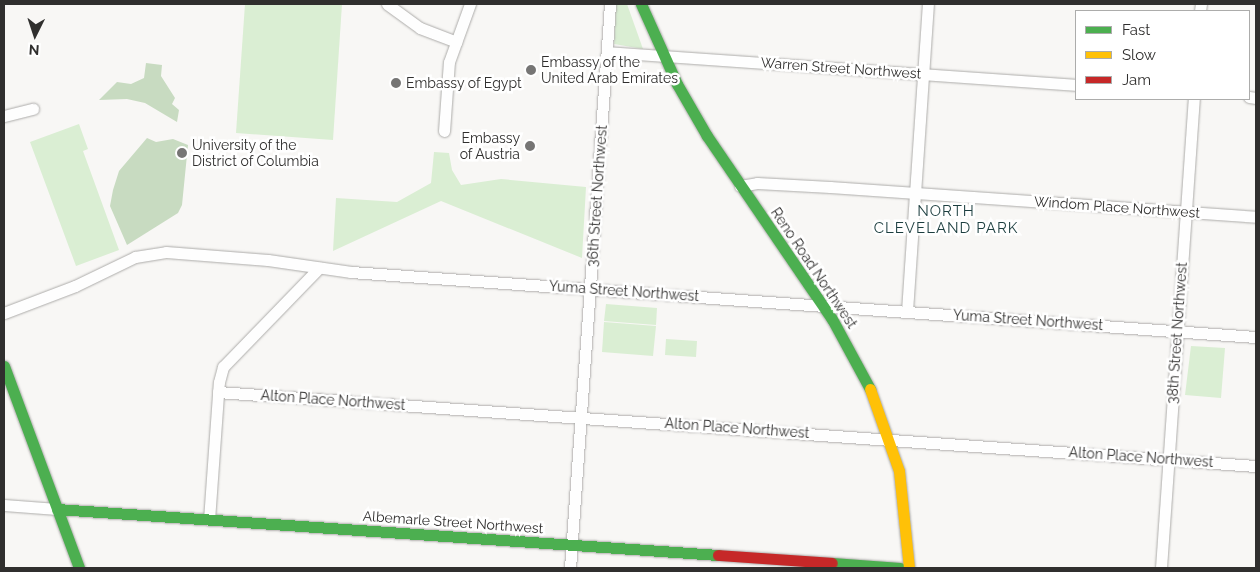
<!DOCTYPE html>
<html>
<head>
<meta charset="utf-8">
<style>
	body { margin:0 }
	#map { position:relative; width:1260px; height:572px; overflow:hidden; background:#f8f7f5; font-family:Raleway,sans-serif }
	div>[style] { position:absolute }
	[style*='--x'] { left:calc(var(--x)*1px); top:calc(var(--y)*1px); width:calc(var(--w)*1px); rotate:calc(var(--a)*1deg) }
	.green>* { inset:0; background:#daeed3 }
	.forest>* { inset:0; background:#c8dbc1 }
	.roads { filter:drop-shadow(0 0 1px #adacaa) drop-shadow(0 0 1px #adacaa) }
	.street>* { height:11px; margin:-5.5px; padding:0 5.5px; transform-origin:5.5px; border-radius:5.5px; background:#fefefe }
	.fast>* { height:11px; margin:-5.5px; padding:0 5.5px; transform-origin:5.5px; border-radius:5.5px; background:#4caf50 }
	.slow>* { height:11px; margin:-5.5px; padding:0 5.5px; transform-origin:5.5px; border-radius:5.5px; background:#ffc107 }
	.jam>* { height:11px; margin:-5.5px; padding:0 5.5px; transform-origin:5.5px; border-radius:5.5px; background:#c62828 }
	.dots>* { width:14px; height:14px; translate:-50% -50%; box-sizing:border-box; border:2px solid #fff; border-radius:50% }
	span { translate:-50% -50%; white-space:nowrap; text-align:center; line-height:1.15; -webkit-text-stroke:5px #fff; paint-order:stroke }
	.poi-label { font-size:14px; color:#302f2e }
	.left { translate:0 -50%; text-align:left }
	.right { translate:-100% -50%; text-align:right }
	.street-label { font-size:14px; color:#302f2e }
	.neighbourhood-label { font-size:15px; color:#1c3e3f; letter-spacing:1px }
	.frame { position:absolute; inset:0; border:5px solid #302f2e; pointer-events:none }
	.legend { position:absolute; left:1075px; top:10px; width:175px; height:90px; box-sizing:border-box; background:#fff; border:1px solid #acacab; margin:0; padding:6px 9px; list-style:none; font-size:15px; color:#302f2e }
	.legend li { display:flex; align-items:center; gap:10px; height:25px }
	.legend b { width:25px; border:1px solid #acacab }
	.north { position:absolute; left:10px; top:10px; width:50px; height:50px; -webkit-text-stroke:4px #fff; paint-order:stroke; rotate:184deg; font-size:14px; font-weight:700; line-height:20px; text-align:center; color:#302f2e }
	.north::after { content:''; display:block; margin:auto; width:18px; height:22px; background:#302f2e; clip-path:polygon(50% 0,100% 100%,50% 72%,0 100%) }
</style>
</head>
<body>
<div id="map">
	<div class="green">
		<div style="clip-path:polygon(245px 4px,342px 4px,333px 140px,236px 133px)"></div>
		<div style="clip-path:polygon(616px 4px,627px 4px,643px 49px,614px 44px)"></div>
		<div style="clip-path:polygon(79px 124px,88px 149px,83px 151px,119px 250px,76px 266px,30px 142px)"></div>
		<div style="clip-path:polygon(434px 152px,449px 153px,452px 170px,461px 185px,501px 179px,586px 187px,582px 258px,441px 201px,333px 251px,336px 198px,397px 202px,431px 183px)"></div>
		<div style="clip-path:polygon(606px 304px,657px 308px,656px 325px,604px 321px)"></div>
		<div style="clip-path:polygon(604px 322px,656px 326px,653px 356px,602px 352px)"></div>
		<div style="clip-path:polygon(666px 339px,697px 341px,696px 357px,665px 355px)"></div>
		<div style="clip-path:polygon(1191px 346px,1225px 348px,1221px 398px,1185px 395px)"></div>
	</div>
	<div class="forest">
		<div style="clip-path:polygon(146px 63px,162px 65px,161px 76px,175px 98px,172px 104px,179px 110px,177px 122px,145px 103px,127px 99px,99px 100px,117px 82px,131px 84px,144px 78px)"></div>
		<div style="clip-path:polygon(147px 138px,156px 142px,173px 139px,188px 145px,182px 205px,178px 213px,127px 245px,110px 206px,113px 190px,119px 171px)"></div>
	</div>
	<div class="roads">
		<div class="street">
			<div style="--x:387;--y:4;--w:41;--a:36"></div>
			<div style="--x:420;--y:28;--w:39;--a:21"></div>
			<div style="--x:1200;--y:11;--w:7;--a:-82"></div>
			<div style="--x:607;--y:52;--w:470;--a:4"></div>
			<div style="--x:1249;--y:97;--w:7;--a:8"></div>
			<div style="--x:4;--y:116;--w:30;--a:-14"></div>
			<div style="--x:444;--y:131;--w:69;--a:-85.9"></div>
			<div style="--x:449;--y:62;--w:62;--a:-70.1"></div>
			<div style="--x:740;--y:186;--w:17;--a:-10"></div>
			<div style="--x:757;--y:183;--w:73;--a:3.1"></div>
			<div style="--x:830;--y:187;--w:427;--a:4"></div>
			<div style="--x:907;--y:311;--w:308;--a:-86.1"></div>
			<div style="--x:4;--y:313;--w:76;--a:-20.8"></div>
			<div style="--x:75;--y:286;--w:67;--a:-25.8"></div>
			<div style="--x:135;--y:257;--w:31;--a:-9"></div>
			<div style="--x:166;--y:252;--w:102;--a:4.5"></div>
			<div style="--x:268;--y:260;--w:84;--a:8.2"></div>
			<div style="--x:351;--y:272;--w:907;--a:4.11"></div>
			<div style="--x:218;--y:392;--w:1041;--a:4.08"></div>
			<div style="--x:4;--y:505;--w:53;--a:4.3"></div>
			<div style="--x:209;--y:520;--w:138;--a:-85.9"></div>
			<div style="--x:219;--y:382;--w:16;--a:-75"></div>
			<div style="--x:223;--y:367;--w:138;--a:-45.9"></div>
			<div style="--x:570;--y:568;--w:565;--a:-85.94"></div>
			<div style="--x:1161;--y:568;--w:470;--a:-86"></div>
		</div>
		<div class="fast">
			<div style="--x:641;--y:4;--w:88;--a:65.8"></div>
			<div style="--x:677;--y:84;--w:60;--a:60"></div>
			<div style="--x:707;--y:136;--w:222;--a:55.7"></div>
			<div style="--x:832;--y:319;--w:80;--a:61.5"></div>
			<div style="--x:4;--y:366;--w:215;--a:69.6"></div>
			<div style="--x:57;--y:509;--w:663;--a:3.98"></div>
			<div style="--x:832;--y:563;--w:68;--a:4.2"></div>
		</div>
		<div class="slow">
			<div style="--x:870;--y:389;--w:87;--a:70.5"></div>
			<div style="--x:899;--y:471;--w:98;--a:84.1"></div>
		</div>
		<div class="jam">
			<div style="--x:718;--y:555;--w:114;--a:4"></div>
		</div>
	</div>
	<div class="dots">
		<div style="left:531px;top:70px;background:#767574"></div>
		<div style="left:396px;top:83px;background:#767574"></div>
		<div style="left:530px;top:146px;background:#767574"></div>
		<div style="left:182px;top:153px;background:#767574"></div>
	</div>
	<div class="poi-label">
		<span class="left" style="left:541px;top:70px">Embassy of the<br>United Arab Emirates</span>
		<span class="left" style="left:406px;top:83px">Embassy of Egypt</span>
		<span class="right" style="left:520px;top:146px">Embassy<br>of Austria</span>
		<span class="left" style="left:192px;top:153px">University of the<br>District of Columbia</span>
	</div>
	<div class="street-label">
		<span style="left:841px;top:68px;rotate:4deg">Warren Street Northwest</span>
		<span style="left:597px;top:196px;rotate:-86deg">36th Street Northwest</span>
		<span style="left:1117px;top:207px;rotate:4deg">Windom Place Northwest</span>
		<span style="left:814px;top:268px;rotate:56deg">Reno Road Northwest</span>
		<span style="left:624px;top:291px;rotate:4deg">Yuma Street Northwest</span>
		<span style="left:1028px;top:320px;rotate:4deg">Yuma Street Northwest</span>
		<span style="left:1177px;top:333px;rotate:-86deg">38th Street Northwest</span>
		<span style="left:333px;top:400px;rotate:4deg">Alton Place Northwest</span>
		<span style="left:737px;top:428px;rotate:4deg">Alton Place Northwest</span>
		<span style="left:1141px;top:457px;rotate:4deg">Alton Place Northwest</span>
		<span style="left:453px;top:522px;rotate:4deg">Albemarle Street Northwest</span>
	</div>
	<div class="neighbourhood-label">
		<span style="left:946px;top:220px">NORTH<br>CLEVELAND PARK</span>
	</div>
	<div class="frame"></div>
	<ul class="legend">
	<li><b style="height:6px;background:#4caf50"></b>Fast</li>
	<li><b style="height:6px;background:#ffc107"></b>Slow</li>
	<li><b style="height:6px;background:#c62828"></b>Jam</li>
	</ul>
	<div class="north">N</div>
</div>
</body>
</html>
